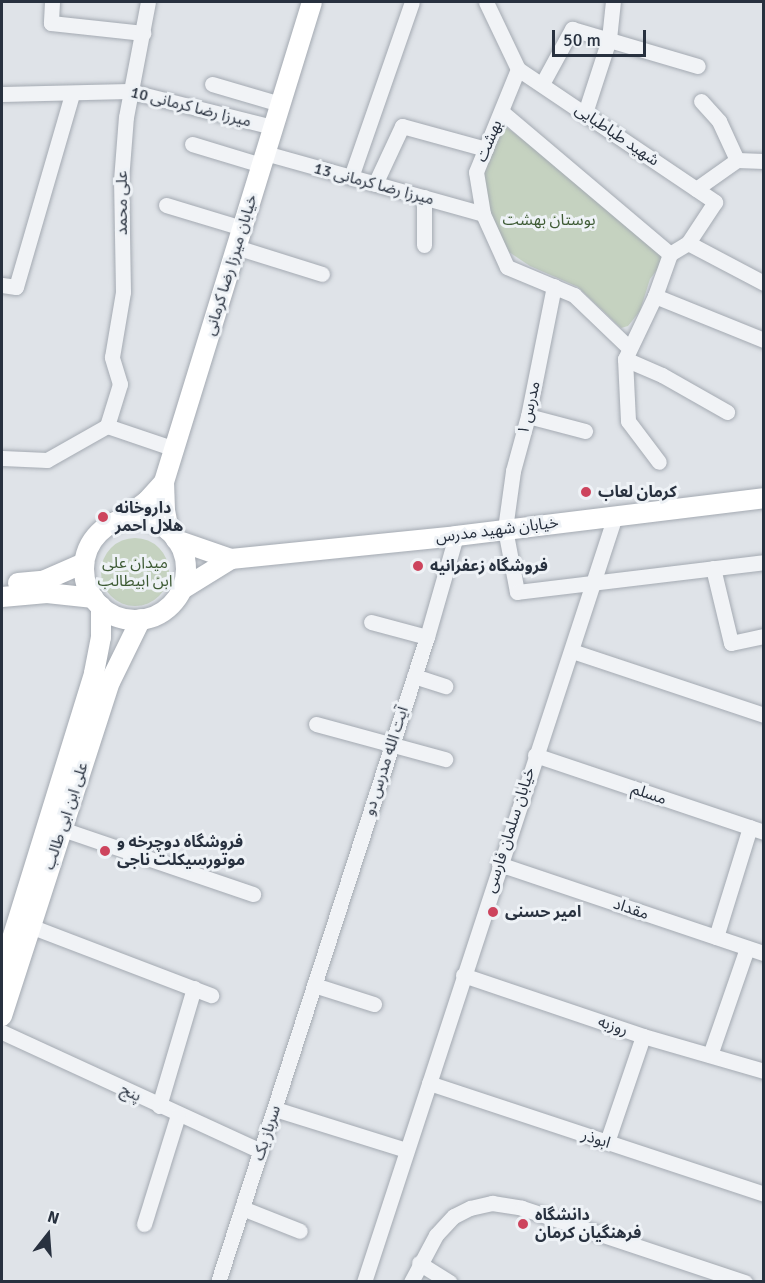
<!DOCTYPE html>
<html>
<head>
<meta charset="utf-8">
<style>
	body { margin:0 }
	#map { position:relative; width:765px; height:1283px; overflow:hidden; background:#dfe3e8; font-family:Signika,"Noto Sans Arabic",sans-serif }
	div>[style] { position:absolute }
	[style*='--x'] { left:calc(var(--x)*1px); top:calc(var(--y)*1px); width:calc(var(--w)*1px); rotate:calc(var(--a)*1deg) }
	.green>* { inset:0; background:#c5d2c0 }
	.round { border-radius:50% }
	.roads { filter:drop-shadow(0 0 2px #a4aab2) drop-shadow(0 0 2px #a4aab2) }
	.minor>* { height:15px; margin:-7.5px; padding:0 7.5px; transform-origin:7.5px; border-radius:7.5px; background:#f1f3f6 }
	.major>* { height:20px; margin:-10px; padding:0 10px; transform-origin:10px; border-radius:10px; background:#fff }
	.major>.ring { margin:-10px; padding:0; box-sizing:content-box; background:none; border:20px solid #fff; border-radius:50% }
	.dots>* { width:16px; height:16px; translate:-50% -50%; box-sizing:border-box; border:3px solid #eef2f6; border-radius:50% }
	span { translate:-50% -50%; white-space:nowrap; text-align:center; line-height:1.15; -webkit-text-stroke:6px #eef2f6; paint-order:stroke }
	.street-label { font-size:16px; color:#28313f }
	.park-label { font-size:16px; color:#3e5b35 }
	.poi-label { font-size:16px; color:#28313f; font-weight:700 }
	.left { translate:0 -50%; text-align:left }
	.frame { position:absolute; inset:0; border:3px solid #28313f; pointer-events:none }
	.north { position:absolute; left:18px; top:1205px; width:60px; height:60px; -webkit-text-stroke:4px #eef2f6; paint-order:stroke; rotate:17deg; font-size:16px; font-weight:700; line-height:24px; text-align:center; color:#28313f }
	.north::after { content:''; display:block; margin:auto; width:21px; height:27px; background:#28313f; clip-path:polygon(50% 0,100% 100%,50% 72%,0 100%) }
	.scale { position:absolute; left:552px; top:30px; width:94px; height:27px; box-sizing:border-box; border:3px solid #28313f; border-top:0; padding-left:8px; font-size:18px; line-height:21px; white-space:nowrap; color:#28313f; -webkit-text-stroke:4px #eef2f6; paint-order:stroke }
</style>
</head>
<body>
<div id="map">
	<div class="green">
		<div style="clip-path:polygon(502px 124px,559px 167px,666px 258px,650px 279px,640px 311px,628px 326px,621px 328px,578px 287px,530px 266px,509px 252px,491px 218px,482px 177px)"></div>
		<div class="round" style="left:101px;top:538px;width:68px;height:68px"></div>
	</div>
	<div class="roads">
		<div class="minor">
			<div style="--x:52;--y:2;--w:21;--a:93"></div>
			<div style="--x:51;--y:23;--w:93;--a:6.2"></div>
			<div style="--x:486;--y:2;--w:74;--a:64.5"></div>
			<div style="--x:518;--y:69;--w:238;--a:34"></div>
			<div style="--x:715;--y:202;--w:49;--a:123.4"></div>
			<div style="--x:688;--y:243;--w:21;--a:149"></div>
			<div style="--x:670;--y:254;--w:45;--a:109.7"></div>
			<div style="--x:655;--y:296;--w:70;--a:115.5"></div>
			<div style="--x:625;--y:359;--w:62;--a:87.2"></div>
			<div style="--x:628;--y:421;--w:51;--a:52.9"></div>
			<div style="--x:518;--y:69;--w:111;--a:112.2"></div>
			<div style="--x:476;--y:172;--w:43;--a:80.5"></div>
			<div style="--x:483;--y:214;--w:58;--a:65.6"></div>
			<div style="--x:507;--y:267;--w:73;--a:22.7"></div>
			<div style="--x:574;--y:295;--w:76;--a:43.9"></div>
			<div style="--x:212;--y:84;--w:71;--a:16.4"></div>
			<div style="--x:542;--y:84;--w:63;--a:-61.4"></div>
			<div style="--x:572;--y:29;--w:131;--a:16.4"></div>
			<div style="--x:2;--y:94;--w:127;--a:-1.4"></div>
			<div style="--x:129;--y:91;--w:147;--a:14.1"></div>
			<div style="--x:701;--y:101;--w:27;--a:48"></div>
			<div style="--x:719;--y:121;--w:43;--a:65.2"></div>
			<div style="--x:737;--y:160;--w:27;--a:2"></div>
			<div style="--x:502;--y:112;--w:220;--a:40.2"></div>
			<div style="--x:585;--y:113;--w:78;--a:-72"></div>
			<div style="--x:609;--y:39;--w:37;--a:-84"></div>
			<div style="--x:192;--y:144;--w:72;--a:16.9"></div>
			<div style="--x:265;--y:153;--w:226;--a:15.6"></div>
			<div style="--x:351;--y:177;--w:185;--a:-70.8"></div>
			<div style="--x:375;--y:184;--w:64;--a:-65"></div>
			<div style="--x:402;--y:126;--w:87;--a:15.3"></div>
			<div style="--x:696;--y:189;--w:50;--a:-35.3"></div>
			<div style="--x:424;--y:197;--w:48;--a:90"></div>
			<div style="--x:166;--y:205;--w:79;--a:16.8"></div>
			<div style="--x:688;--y:243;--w:86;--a:27.8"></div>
			<div style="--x:236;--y:247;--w:90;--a:17.4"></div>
			<div style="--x:2;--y:285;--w:14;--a:8"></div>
			<div style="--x:16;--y:287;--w:201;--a:-73.8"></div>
			<div style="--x:554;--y:286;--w:133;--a:101.3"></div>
			<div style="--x:528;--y:416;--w:57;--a:105.3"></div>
			<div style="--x:513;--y:471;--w:59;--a:97.9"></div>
			<div style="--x:505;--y:529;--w:64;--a:79.2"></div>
			<div style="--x:517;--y:592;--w:249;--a:-6.9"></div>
			<div style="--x:655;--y:296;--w:118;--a:22"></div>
			<div style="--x:625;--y:359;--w:40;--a:23.4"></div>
			<div style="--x:662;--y:375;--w:75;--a:29.6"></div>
			<div style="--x:528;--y:416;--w:59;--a:14.7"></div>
			<div style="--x:107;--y:426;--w:44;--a:-72.8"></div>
			<div style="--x:120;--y:384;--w:28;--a:-107"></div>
			<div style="--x:112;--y:357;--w:66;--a:-80.4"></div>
			<div style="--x:123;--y:292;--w:112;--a:-91"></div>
			<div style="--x:121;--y:180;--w:63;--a:-85.5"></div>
			<div style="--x:126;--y:117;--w:117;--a:-79.2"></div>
			<div style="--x:107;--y:426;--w:72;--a:18.7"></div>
			<div style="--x:2;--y:458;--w:45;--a:2.5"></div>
			<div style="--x:47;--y:460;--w:69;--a:-29.5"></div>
			<div style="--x:713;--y:568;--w:77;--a:76.5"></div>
			<div style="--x:731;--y:643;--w:34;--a:-12"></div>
			<div style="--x:371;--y:622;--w:58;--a:15"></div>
			<div style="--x:572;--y:651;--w:202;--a:18.4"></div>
			<div style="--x:414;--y:676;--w:33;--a:18"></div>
			<div style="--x:316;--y:724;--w:134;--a:15.2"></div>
			<div style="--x:535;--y:755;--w:242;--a:18.6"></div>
			<div style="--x:62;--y:829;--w:202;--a:18.8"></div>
			<div style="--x:499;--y:864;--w:280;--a:18.6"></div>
			<div style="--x:30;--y:926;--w:194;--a:20.9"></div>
			<div style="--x:716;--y:937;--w:115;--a:-72.8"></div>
			<div style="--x:463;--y:975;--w:190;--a:18.7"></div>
			<div style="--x:643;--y:1036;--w:126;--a:16.1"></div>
			<div style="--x:314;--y:985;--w:63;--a:17.6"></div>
			<div style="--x:2;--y:1032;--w:285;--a:24.7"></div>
			<div style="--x:710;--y:1055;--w:113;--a:-70.9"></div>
			<div style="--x:429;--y:1083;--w:353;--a:18.3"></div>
			<div style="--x:159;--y:1106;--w:123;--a:-73.5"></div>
			<div style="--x:275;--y:1109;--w:137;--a:17.4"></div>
			<div style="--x:607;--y:1142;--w:112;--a:-71.2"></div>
			<div style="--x:242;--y:1208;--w:62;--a:21.6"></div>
			<div style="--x:144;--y:1224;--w:114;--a:-72.7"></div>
			<div style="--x:419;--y:1263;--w:36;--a:32"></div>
			<div style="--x:218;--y:1282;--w:678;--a:-72.05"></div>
			<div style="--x:427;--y:637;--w:105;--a:-74"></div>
			<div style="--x:364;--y:1282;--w:806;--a:-71.86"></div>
			<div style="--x:411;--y:1282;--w:53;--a:-62"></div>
			<div style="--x:436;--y:1235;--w:26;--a:-47"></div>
			<div style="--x:454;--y:1216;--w:18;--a:-27"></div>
			<div style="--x:470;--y:1208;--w:23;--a:-13"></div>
			<div style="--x:492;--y:1203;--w:30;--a:9"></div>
			<div style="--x:522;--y:1208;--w:235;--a:18.4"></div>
		</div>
		<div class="major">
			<div class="ring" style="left:84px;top:518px;width:82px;height:82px"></div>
			<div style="--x:123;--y:519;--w:30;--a:-37"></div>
			<div style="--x:147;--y:501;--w:25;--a:-48"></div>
			<div style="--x:169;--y:531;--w:21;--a:-101"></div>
			<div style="--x:165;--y:510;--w:28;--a:-92"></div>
			<div style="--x:164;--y:482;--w:502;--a:-72.86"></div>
			<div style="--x:176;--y:540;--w:58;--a:19.1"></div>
			<div style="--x:18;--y:583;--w:25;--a:-5"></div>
			<div style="--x:43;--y:581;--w:45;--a:-23.7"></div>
			<div style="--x:181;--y:590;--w:59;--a:-31.8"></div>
			<div style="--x:231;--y:559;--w:226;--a:-5.8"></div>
			<div style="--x:456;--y:536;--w:310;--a:-7"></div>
			<div style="--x:2;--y:597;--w:45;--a:-5.1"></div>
			<div style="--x:47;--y:593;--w:47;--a:6.1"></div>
			<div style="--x:2;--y:971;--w:312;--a:-72.8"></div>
			<div style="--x:94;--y:673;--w:37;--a:-79"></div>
			<div style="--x:101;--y:637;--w:31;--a:-90"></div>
			<div style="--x:2;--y:1016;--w:351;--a:-72.1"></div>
			<div style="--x:110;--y:682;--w:70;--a:-63.8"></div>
		</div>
	</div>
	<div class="dots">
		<div style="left:586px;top:492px;background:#cd445d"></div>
		<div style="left:103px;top:517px;background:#cd445d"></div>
		<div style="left:418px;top:566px;background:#cd445d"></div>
		<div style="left:105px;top:851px;background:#cd445d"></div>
		<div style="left:493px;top:912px;background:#cd445d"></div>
		<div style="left:523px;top:1224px;background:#cd445d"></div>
	</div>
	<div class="street-label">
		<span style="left:191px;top:107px;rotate:14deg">میرزا رضا کرمانی 10</span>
		<span style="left:617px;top:135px;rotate:34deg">شهید طباطبایی</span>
		<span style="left:489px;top:141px;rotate:-67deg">بهشت</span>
		<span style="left:374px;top:184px;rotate:15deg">میرزا رضا کرمانی 13</span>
		<span style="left:122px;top:203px;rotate:-90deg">علی محمد</span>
		<span style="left:231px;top:265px;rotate:-73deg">خیابان میرزا رضا کرمانی</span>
		<span style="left:529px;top:408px;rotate:-77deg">مدرس ۱</span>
		<span style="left:497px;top:530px;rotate:-7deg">خیابان شهید مدرس</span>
		<span style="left:386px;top:761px;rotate:-72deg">آیت الله مدرس دو</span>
		<span style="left:649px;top:794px;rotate:19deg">مسلم</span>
		<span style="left:66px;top:816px;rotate:-72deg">علی ابن ابی طالب</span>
		<span style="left:510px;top:830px;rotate:-72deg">خیابان سلمان فارسی</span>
		<span style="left:631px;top:909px;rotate:19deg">مقداد</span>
		<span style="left:613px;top:1026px;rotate:19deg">روزبه</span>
		<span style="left:131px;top:1093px;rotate:25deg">پنج</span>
		<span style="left:267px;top:1133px;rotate:-72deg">سرباز یک</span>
		<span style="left:596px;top:1139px;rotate:18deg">ابوذر</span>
	</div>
	<div class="park-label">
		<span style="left:549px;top:220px">بوستان بهشت</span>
		<span style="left:135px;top:572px">میدان علی<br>ابن ابیطالب</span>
	</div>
	<div class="poi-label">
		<span class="left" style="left:598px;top:492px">کرمان لعاب</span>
		<span class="left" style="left:115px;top:517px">داروخانه<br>هلال احمر</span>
		<span class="left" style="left:430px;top:566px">فروشگاه زعفرانیه</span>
		<span class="left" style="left:117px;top:851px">فروشگاه دوچرخه و<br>موتورسیکلت ناجی</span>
		<span class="left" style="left:505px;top:912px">امیر حسنی</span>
		<span class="left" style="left:535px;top:1224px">دانشگاه<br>فرهنگیان کرمان</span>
	</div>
	<div class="frame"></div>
	<div class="north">N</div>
	<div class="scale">50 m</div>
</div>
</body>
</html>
